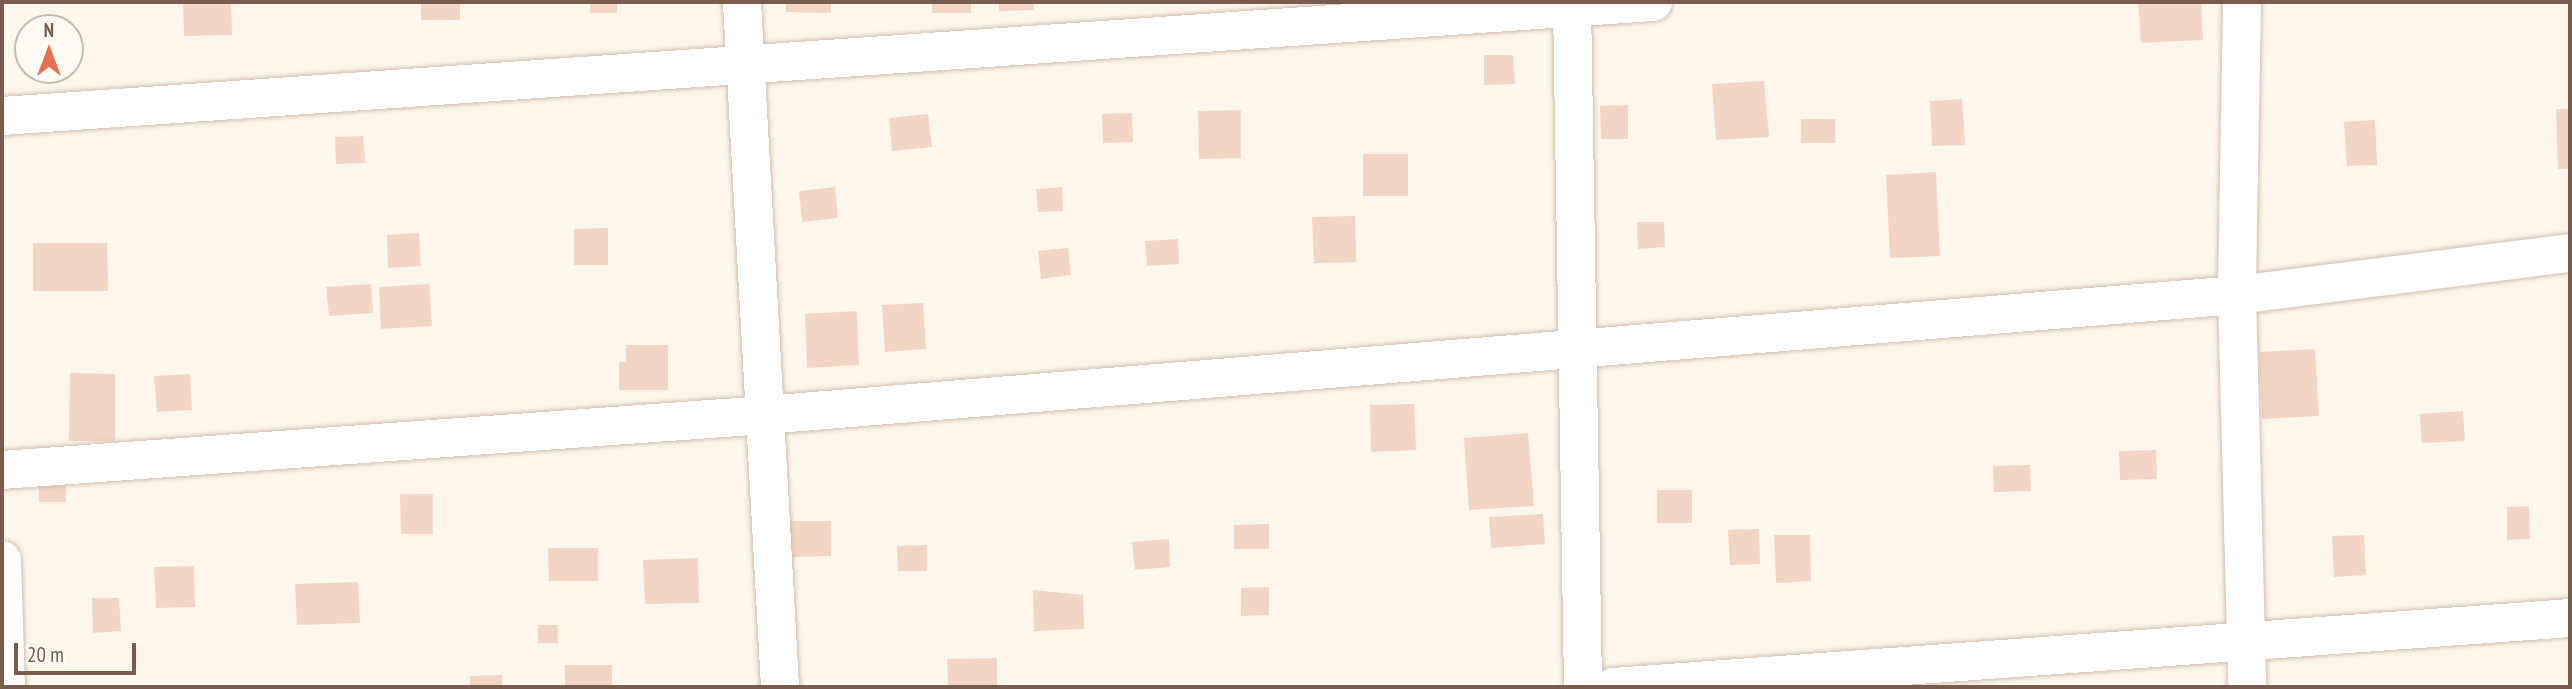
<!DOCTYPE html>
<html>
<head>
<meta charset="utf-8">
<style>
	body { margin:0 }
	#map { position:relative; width:2572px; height:689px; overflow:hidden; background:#fdf6ec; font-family:"PT Sans Narrow",sans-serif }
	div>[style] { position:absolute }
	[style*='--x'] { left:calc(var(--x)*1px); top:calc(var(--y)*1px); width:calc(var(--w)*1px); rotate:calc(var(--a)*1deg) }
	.building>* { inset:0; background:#f3d5c3 }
	.roads { filter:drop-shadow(0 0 2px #d1beb0) drop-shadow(0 0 2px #d1beb0) }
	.street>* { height:38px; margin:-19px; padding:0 19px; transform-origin:19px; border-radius:19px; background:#fff }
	span { translate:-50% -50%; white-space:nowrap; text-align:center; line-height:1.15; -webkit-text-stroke:5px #fffaf3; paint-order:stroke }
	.frame { position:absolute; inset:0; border:4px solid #7a5c4d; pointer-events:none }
	.north { position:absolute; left:14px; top:14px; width:70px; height:70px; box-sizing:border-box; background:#fffaf3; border:2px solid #cabbb1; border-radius:50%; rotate:0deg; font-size:19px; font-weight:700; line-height:28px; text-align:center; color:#7a5c4d }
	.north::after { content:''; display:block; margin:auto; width:24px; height:32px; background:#e76f51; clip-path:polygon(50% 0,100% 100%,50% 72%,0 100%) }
	.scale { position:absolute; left:14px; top:643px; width:122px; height:32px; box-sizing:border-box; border:4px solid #7a5c4d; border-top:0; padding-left:9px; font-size:21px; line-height:24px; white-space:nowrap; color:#7a5c4d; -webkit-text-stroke:5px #fffaf3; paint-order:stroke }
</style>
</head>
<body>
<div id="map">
	<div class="building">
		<div style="clip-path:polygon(183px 2px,231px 2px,232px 35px,184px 36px)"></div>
		<div style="clip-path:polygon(421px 2px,460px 2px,460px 20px,421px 20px)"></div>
		<div style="clip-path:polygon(590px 2px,617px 2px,617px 13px,590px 13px)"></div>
		<div style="clip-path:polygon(786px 2px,831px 2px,831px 13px,786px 12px)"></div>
		<div style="clip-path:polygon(932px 2px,971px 2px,971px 13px,932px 13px)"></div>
		<div style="clip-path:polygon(999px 2px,1034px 2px,1034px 10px,999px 11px)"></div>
		<div style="clip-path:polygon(2138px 2px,2201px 2px,2203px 40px,2141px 43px)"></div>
		<div style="clip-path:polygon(1484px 55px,1513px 55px,1515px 84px,1484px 85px)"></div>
		<div style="clip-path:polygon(1764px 81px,1769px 137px,1716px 140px,1712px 84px)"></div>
		<div style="clip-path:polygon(1962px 99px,1965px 145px,1932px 146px,1930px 101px)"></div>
		<div style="clip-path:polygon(1628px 105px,1628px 139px,1601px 139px,1600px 106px)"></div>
		<div style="clip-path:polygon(2556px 109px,2570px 109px,2570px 169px,2558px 169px)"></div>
		<div style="clip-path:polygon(1241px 110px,1241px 158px,1199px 159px,1198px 111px)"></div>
		<div style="clip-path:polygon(1132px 113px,1133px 142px,1103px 143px,1102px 114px)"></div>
		<div style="clip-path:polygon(928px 114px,932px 147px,892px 151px,889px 118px)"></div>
		<div style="clip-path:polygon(1801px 119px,1835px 119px,1835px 143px,1801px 143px)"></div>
		<div style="clip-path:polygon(2375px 120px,2377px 165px,2347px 166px,2344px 122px)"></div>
		<div style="clip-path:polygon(363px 136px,365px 163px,336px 164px,335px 137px)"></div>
		<div style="clip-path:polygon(1363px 154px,1408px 154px,1408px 196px,1363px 196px)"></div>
		<div style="clip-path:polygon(1936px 172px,1940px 256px,1890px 258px,1886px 175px)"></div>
		<div style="clip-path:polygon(835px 187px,838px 218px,802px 222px,799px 191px)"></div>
		<div style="clip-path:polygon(1062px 187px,1063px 211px,1038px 212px,1036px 189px)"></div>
		<div style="clip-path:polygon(1355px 216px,1356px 262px,1314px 263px,1312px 217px)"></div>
		<div style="clip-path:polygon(1637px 222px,1664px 222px,1665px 247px,1638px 249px)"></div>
		<div style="clip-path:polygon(608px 228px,608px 265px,574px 265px,574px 229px)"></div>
		<div style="clip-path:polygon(419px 233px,421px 266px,388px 268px,387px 235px)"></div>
		<div style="clip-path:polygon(1178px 239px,1179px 264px,1147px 266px,1145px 241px)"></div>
		<div style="clip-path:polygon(33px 243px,107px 243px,108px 291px,33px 291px)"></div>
		<div style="clip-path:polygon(1068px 248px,1071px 275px,1041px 279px,1038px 251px)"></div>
		<div style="clip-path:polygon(371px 284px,373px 313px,329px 316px,326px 287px)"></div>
		<div style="clip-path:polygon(429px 284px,432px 326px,381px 329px,379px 287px)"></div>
		<div style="clip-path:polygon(923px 303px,926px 349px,885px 352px,882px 305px)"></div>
		<div style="clip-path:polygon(857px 311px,859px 365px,807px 368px,805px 314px)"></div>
		<div style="clip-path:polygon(626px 345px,668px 345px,668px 390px,619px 390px,619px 362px,626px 362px)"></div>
		<div style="clip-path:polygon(2315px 349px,2319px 416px,2262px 419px,2259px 352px)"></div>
		<div style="clip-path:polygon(70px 373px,115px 374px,115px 441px,69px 441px)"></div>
		<div style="clip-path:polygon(190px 374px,192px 410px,157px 412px,154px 376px)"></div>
		<div style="clip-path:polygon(1414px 404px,1416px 450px,1371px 452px,1370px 405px)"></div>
		<div style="clip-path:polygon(2463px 411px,2465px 441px,2422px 443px,2420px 414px)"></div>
		<div style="clip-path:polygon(1528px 433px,1534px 506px,1469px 510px,1464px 438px)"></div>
		<div style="clip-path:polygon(2156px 450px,2157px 479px,2120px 480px,2119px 451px)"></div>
		<div style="clip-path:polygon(2030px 465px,2031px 491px,1994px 492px,1993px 466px)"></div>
		<div style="clip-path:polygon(39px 477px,66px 477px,66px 502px,39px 502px)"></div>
		<div style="clip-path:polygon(1657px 490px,1692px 490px,1692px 523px,1657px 523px)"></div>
		<div style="clip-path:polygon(400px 494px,433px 494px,433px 534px,401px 534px)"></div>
		<div style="clip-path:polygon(2529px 506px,2530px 539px,2507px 540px,2507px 507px)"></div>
		<div style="clip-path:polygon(1543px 514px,1545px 544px,1491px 548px,1489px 517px)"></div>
		<div style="clip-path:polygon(790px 521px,831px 521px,831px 556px,790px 557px)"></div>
		<div style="clip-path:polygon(1269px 524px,1269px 549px,1234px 549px,1234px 525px)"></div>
		<div style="clip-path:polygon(1759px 529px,1760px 564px,1730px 565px,1728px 530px)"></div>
		<div style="clip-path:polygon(1774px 535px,1810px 535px,1811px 581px,1776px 583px)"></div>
		<div style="clip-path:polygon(2364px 535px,2366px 575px,2334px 577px,2332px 536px)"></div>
		<div style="clip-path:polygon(1169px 539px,1170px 567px,1135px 570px,1132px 542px)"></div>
		<div style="clip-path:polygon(927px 545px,927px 571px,898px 571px,897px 546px)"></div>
		<div style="clip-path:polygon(548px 548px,598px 548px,598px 581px,549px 581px)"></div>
		<div style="clip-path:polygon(698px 558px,699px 603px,645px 604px,643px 560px)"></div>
		<div style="clip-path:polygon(194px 566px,195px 607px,156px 608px,154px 567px)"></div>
		<div style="clip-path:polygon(358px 582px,360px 623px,297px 625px,295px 584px)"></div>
		<div style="clip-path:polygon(1269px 587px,1269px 615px,1241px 616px,1241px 588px)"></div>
		<div style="clip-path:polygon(1033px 590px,1083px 595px,1084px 629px,1034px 631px)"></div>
		<div style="clip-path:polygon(92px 598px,119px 598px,121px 631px,93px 633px)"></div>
		<div style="clip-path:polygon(538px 625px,558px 625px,558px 643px,538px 643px)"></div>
		<div style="clip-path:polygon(997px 658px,997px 687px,948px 687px,947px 659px)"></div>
		<div style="clip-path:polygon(565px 665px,612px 665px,612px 687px,565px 687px)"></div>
		<div style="clip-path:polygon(502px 675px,502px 687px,470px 687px,470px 676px)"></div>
	</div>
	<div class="roads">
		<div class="street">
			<div style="--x:742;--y:2;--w:686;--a:86.82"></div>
			<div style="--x:1572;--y:2;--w:685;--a:89.08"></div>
			<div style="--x:2242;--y:2;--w:293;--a:91"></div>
			<div style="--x:2237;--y:295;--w:392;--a:88.5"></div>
			<div style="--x:2;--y:116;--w:1655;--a:-3.95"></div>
			<div style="--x:2;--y:470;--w:765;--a:-4.12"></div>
			<div style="--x:765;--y:415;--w:1477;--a:-4.66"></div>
			<div style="--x:2237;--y:295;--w:336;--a:-7.2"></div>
			<div style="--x:2;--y:560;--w:127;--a:88.2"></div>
			<div style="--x:1613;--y:687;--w:959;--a:-4.12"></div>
		</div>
	</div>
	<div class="frame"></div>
	<div class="north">N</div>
	<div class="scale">20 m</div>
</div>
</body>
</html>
